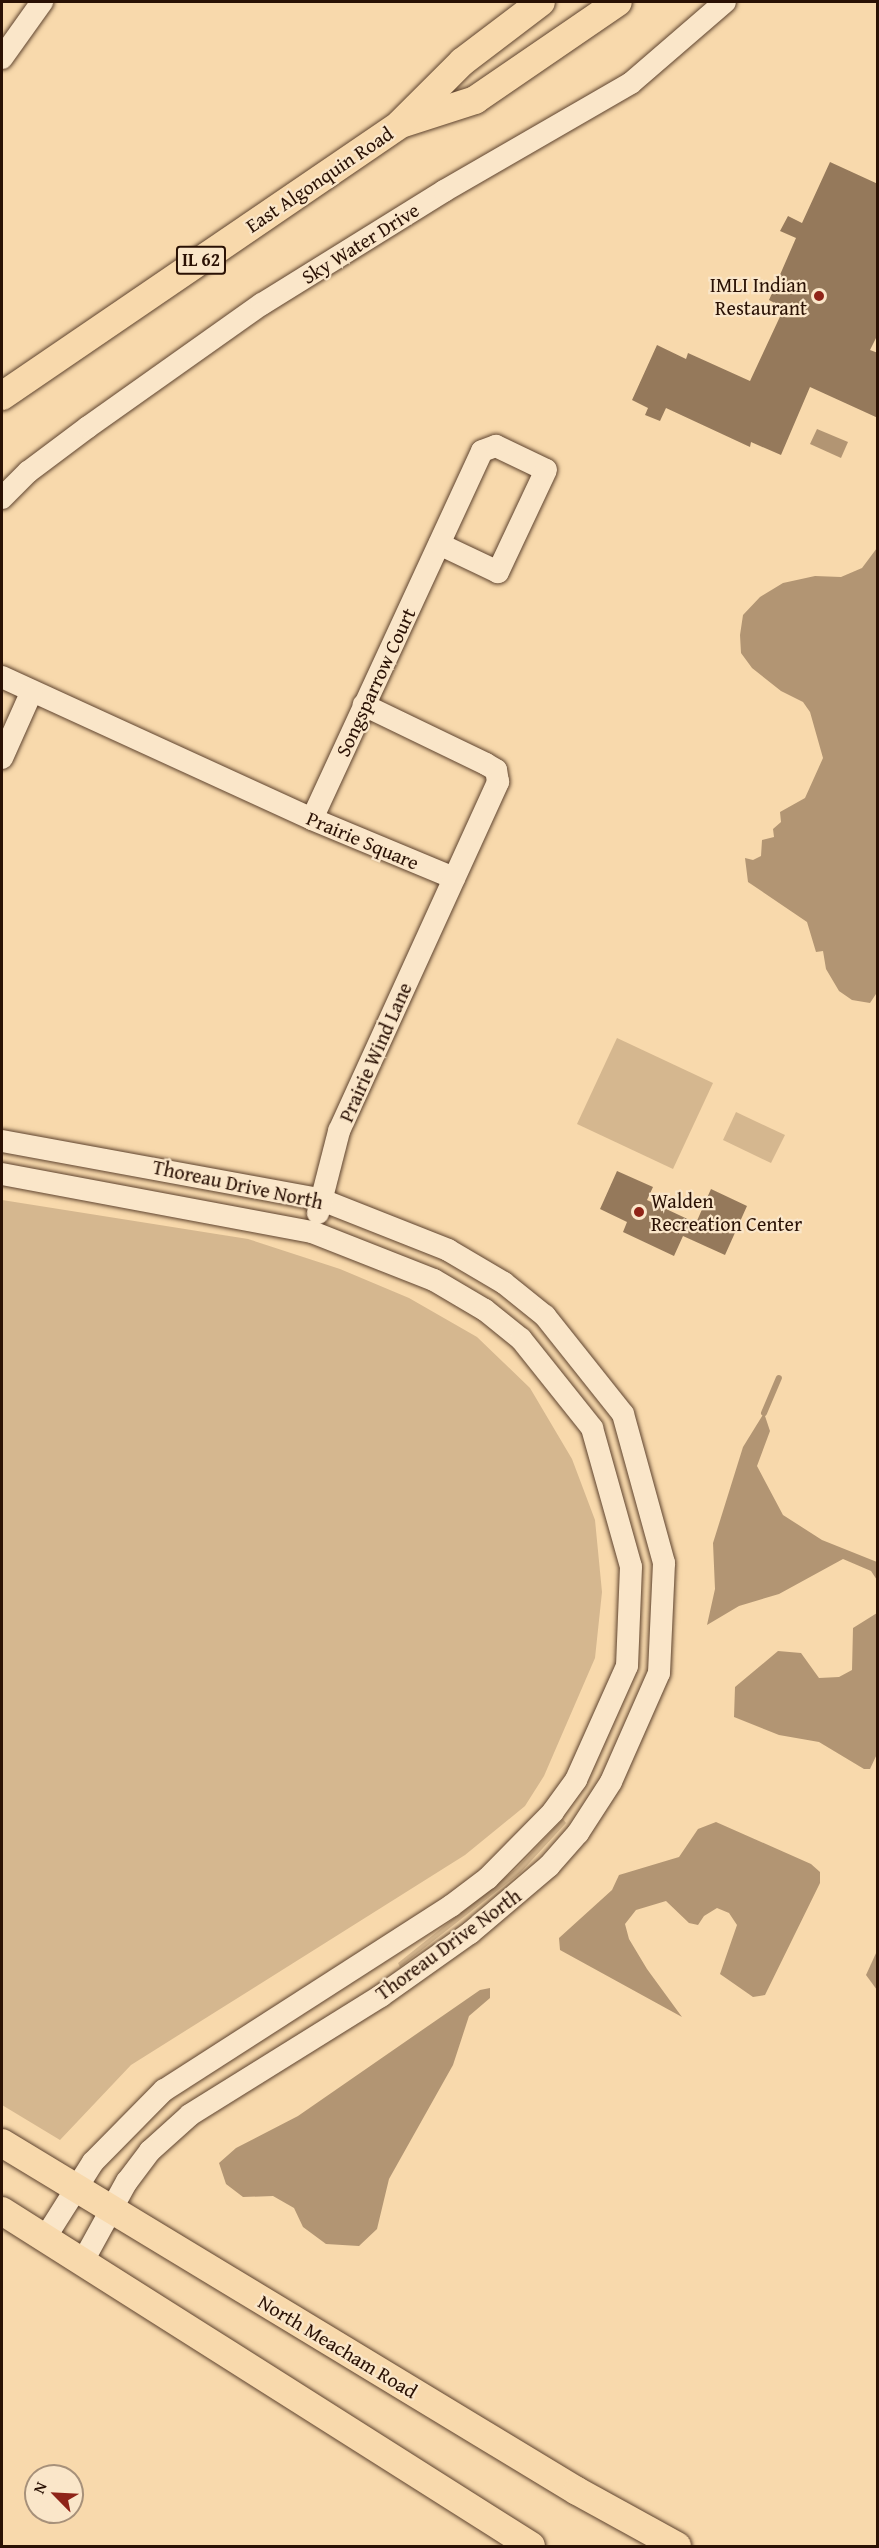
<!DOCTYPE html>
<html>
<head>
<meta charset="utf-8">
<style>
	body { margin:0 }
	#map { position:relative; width:879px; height:2548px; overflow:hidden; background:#f8d9ac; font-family:"Gentium Book Plus",serif }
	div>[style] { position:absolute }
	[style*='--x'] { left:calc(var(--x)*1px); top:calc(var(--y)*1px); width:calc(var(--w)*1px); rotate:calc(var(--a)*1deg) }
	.green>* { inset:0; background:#d5b78f }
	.water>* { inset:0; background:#b29573 }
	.stream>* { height:6px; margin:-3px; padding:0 3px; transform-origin:3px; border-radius:3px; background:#b29573 }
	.building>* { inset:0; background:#95795b }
	.roads { filter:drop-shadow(0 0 2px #5e432e) drop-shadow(0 0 2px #5e432e) }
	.minor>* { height:22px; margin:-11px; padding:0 11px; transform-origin:11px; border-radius:11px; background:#fae6c9 }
	.major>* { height:28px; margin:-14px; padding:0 14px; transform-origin:14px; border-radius:14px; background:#f8d9ac }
	.dots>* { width:16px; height:16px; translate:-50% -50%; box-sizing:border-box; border:3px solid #fae6c9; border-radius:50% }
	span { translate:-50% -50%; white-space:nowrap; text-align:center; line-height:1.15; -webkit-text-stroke:4.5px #fae6c9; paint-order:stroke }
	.shield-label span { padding:2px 4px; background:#fae6c9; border:2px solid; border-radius:4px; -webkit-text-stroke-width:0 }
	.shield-label { font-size:18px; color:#2a1104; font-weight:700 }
	.street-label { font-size:20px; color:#2a1104 }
	.poi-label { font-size:20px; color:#2a1104 }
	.right { translate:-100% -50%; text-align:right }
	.left { translate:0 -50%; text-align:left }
	.frame { position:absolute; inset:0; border:3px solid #2a1104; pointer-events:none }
	.north { position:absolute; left:24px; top:2464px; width:60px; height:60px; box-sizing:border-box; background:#fae6c9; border:2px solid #a7917a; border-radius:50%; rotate:294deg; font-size:16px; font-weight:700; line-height:24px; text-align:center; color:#2a1104 }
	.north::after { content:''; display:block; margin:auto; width:21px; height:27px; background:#8f2418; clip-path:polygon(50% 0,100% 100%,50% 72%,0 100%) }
</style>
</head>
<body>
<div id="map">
	<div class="green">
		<div style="clip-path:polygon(617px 1038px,713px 1083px,673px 1169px,577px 1124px)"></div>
		<div style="clip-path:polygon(736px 1112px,785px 1135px,771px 1163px,723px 1140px)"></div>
		<div style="clip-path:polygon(2px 1200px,248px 1239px,340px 1269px,409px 1298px,477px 1337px,530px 1388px,572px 1459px,595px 1520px,602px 1592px,595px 1658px,544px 1776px,525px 1806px,465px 1855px,131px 2065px,60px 2140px,2px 2105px)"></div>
		<div style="clip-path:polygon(563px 1819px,566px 1823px,520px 1873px,400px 1967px,398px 1963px,517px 1868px)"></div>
	</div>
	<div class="water">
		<div style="clip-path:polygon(817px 429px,848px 442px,841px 458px,810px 444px)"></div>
		<div style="clip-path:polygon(877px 548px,878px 991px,870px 1003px,852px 1000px,839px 991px,826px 969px,823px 951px,816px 952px,807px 922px,748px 882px,745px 858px,753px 860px,761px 856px,762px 840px,774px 837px,773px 829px,781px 822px,780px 812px,805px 798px,823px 758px,810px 712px,803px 702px,781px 691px,752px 668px,741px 653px,740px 635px,743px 615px,760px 597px,783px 583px,815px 576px,841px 577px,862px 568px)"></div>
		<div style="clip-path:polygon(764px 1413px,770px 1431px,757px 1466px,783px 1515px,822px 1540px,877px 1562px,877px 1580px,871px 1571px,843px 1559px,779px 1594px,739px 1606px,707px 1625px,715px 1589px,713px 1543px,743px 1447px)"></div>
		<div style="clip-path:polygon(877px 1613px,877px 1754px,870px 1769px,864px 1769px,819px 1742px,779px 1735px,734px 1717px,735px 1687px,778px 1651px,801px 1653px,819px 1678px,839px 1677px,852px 1670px,853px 1628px)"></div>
		<div style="clip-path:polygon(716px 1822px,811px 1864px,820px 1872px,820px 1883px,765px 1995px,753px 1997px,720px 1974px,737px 1925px,729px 1913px,717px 1908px,704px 1916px,698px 1925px,689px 1923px,666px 1901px,636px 1910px,625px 1924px,629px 1939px,647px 1969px,682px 2017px,560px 1950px,559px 1938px,612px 1890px,619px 1875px,679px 1857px,698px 1829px)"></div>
		<div style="clip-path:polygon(877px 1951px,877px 1990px,866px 1975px)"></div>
		<div style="clip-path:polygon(490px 1988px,490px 1998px,469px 2016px,453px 2065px,389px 2179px,377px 2229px,359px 2246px,326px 2244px,303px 2227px,294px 2208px,273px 2196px,243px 2197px,226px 2184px,219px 2163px,236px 2148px,298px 2116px,480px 1990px)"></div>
	</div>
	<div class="stream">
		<div style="--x:764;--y:1413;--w:38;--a:-67"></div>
	</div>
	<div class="building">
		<div style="clip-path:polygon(830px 162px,878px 184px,878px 334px,870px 350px,878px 353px,878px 418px,810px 387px,781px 455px,751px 442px,750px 447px,666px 408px,660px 421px,645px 415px,648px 408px,632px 400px,657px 345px,686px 359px,688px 353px,750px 381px,784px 308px,769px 300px,796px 238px,780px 231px,788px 216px,802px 223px)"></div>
		<div style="clip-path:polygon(617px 1171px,653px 1187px,647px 1200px,696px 1223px,711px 1189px,747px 1206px,725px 1255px,683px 1236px,674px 1256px,623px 1232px,627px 1222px,600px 1209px)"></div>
	</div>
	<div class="roads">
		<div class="minor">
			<div style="--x:2;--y:58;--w:69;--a:-54.5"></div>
			<div style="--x:2;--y:498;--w:37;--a:-45"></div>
			<div style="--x:28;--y:472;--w:75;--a:-36.9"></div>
			<div style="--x:88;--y:427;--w:213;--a:-35.3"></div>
			<div style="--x:262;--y:304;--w:214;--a:-31.8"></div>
			<div style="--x:444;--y:191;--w:216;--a:-30"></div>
			<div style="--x:631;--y:83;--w:124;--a:-40.8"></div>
			<div style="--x:2;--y:677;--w:341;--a:24.6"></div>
			<div style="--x:312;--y:819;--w:154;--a:22.6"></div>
			<div style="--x:2;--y:758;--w:73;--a:-65.9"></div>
			<div style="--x:312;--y:819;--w:405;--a:-65.2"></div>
			<div style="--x:482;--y:451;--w:15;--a:-20"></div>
			<div style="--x:496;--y:446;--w:55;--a:25.6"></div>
			<div style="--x:546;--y:470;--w:113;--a:115.2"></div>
			<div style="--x:498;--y:572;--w:65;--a:-154.6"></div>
			<div style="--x:2;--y:1141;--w:325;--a:10.4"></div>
			<div style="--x:322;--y:1200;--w:136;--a:21.6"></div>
			<div style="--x:448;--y:1250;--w:65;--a:30.5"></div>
			<div style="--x:504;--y:1283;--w:53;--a:38.8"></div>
			<div style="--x:545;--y:1316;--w:125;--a:51.5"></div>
			<div style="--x:623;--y:1414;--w:155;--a:74.6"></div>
			<div style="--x:664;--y:1563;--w:110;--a:92.6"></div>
			<div style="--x:659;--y:1673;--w:119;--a:113.8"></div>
			<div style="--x:611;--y:1782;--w:61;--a:122.9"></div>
			<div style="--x:578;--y:1833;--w:44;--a:131.3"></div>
			<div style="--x:549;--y:1866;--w:104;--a:139.7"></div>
			<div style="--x:470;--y:1933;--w:109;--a:144.7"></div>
			<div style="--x:381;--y:1996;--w:225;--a:148.1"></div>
			<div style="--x:190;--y:2115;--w:54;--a:138"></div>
			<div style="--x:150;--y:2151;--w:38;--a:127"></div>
			<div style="--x:127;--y:2181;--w:91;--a:118.8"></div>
			<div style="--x:2;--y:1174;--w:315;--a:10.6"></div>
			<div style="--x:312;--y:1232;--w:131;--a:21.5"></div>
			<div style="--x:434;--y:1280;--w:59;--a:30.5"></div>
			<div style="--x:485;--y:1310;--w:46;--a:38.9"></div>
			<div style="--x:521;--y:1339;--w:114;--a:51.4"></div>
			<div style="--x:592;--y:1428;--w:144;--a:74.3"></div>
			<div style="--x:631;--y:1567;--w:99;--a:92.3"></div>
			<div style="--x:627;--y:1666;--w:125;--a:114.1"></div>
			<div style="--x:576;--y:1780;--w:39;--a:126"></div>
			<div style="--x:553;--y:1812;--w:93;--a:134.6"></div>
			<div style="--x:488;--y:1878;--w:46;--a:142.9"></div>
			<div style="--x:451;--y:1906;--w:341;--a:147.3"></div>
			<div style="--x:164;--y:2090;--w:101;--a:134.6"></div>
			<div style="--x:93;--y:2162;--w:90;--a:122.3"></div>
			<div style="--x:318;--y:1213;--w:85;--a:-75.6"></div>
			<div style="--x:339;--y:1131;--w:384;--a:-65.5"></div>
			<div style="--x:498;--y:782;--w:12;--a:-99"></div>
			<div style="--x:496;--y:770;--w:12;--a:-149"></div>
			<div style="--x:486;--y:764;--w:136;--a:-154.2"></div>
		</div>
		<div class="major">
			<div style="--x:404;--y:123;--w:75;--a:-17.9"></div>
			<div style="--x:475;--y:100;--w:173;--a:-34.4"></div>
			<div style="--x:2;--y:396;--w:482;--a:-34.3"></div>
			<div style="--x:400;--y:124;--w:88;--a:-45"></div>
			<div style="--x:462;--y:62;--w:99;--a:-37.2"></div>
			<div style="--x:2;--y:2143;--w:672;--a:31.18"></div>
			<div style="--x:577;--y:2491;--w:114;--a:28.8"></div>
			<div style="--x:2;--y:2211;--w:626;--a:32.34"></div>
		</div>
	</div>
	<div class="dots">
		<div style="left:819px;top:296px;background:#8f2418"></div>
		<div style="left:639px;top:1212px;background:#8f2418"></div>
	</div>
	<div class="shield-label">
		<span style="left:201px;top:260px">IL 62</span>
	</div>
	<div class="street-label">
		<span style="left:319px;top:179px;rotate:-34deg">East Algonquin Road</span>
		<span style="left:360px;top:243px;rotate:-32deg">Sky Water Drive</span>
		<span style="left:375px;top:682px;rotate:-65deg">Songsparrow Court</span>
		<span style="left:363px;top:840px;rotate:23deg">Prairie Square</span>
		<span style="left:375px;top:1052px;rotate:-66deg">Prairie Wind Lane</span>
		<span style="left:238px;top:1184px;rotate:12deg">Thoreau Drive North</span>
		<span style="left:448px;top:1944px;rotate:-36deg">Thoreau Drive North</span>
		<span style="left:338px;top:2346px;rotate:31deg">North Meacham Road</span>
	</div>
	<div class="poi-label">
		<span class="right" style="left:807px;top:296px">IMLI Indian<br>Restaurant</span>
		<span class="left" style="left:651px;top:1212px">Walden<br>Recreation Center</span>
	</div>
	<div class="frame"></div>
	<div class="north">N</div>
</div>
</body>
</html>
